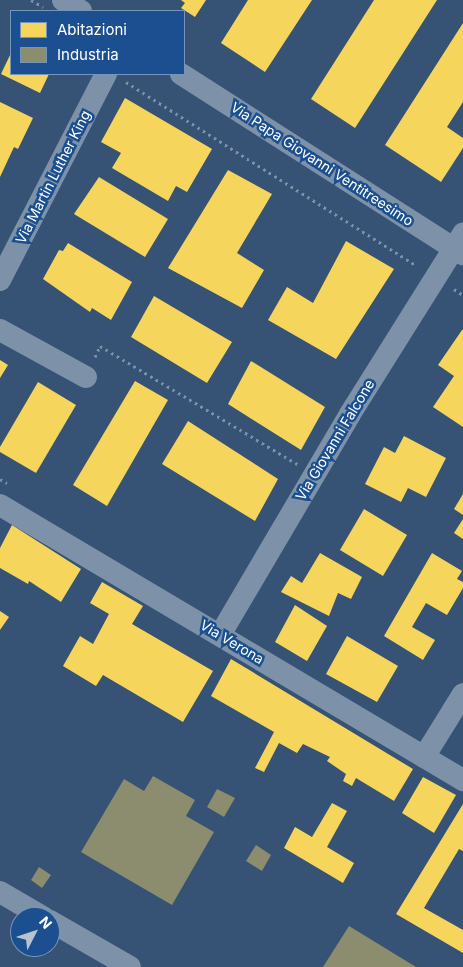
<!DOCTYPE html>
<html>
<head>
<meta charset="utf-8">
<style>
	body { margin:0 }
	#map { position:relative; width:463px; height:967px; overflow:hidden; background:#365274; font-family:Inter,sans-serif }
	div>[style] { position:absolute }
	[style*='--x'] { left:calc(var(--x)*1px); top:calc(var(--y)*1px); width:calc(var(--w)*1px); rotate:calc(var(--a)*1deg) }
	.homes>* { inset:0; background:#f6d55c }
	.industry>* { inset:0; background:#8c8c6e }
	.path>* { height:3px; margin-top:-1.5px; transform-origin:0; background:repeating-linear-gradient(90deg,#7d92a8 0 2.5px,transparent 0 6.5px) }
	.minor>* { height:22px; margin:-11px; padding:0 11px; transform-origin:11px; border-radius:11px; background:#7d92a8 }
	span { translate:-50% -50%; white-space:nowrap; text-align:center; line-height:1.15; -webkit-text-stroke:5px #1b4f8f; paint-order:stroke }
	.street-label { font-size:14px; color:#fff }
	.legend { position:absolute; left:10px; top:10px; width:175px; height:65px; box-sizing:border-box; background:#1b4f8f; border:1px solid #7695bc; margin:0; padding:6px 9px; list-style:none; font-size:15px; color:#fff }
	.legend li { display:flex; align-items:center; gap:10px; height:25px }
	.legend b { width:25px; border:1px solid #7695bc }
	.north { position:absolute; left:10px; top:907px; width:50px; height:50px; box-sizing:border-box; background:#1b4f8f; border:1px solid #7695bc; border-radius:50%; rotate:49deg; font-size:14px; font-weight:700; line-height:20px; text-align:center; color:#fff }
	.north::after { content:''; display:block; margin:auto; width:18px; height:22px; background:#b9c2ce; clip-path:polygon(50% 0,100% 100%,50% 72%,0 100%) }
</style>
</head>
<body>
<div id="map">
	<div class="homes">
		<div style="clip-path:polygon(181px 0,206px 0,195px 17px,181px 8px,185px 3px)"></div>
		<div style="clip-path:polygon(248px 0,312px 0,265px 72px,221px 43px)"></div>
		<div style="clip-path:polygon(374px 0,437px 0,355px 128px,311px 99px)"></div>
		<div style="clip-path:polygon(463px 23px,463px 102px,447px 127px,463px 138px,463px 148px,441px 182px,385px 145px)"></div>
		<div style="clip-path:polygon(11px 53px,11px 74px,49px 74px,40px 93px,1px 74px)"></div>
		<div style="clip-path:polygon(125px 98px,212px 149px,187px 192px,176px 186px,168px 201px,112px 168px,121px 153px,101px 142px)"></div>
		<div style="clip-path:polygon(0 102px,33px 118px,18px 149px,14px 147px,0 177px)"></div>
		<div style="clip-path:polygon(228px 170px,272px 194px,237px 253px,264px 270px,242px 308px,168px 268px)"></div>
		<div style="clip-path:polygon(99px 177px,168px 219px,145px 257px,74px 214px)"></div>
		<div style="clip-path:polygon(346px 241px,394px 269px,336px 359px,268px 320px,287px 287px,313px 303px)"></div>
		<div style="clip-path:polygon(68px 243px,132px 282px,111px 320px,92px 308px,90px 312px,43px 279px,59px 250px,63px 251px)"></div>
		<div style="clip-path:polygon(154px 296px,232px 342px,207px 383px,131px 337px)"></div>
		<div style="clip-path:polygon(462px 330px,463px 330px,463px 427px,433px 407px,454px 376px,438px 365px)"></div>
		<div style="clip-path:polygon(0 360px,8px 365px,0 378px)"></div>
		<div style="clip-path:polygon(251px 361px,325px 407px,301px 450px,228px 404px)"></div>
		<div style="clip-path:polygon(135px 381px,168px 400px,107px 506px,73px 485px)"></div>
		<div style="clip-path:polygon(38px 382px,76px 405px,36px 473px,0 452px,0 447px)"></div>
		<div style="clip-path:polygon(188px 421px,278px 479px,255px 521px,162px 464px)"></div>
		<div style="clip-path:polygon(404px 436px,446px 458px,426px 497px,408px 488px,401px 502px,365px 484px,384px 447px,395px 453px)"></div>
		<div style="clip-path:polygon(463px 494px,463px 515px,454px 509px)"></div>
		<div style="clip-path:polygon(364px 509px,407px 535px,383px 576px,340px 550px)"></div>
		<div style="clip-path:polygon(463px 519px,463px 539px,454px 533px)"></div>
		<div style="clip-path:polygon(12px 525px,81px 569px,61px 602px,29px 581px,28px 584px,0 568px,0 548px)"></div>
		<div style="clip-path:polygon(320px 553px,362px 577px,351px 599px,338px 593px,329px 616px,281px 592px,291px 576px,302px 583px)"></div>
		<div style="clip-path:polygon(432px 553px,462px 571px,457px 579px,463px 582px,463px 588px,447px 615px,426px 603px,412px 627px,435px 640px,423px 660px,384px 636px)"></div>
		<div style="clip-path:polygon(102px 582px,143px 606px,132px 624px,213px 671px,183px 722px,103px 675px,96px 686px,63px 666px,80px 636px,93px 644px,109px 614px,90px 603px)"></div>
		<div style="clip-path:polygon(295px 605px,327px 626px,307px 661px,275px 642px)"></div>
		<div style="clip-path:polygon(0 611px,9px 617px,0 630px)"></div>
		<div style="clip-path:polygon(347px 636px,398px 666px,377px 702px,326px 674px)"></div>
		<div style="clip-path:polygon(231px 659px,413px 769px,394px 801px,356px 778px,352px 786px,343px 781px,346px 774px,327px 761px,330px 757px,303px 744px,297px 753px,279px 743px,264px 772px,255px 768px,274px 732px,211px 696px)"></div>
		<div style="clip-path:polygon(423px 777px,456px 795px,434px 833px,402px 813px)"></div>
		<div style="clip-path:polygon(332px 803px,347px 811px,327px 847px,354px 863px,343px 883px,284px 848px,295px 827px,312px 837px)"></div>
		<div style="clip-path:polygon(463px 804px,463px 851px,459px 849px,424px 908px,463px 930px,463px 953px,396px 914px)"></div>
	</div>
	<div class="industry">
		<div style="clip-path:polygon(153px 776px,195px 800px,186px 816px,214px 832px,172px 905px,81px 852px,124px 779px,144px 791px)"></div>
		<div style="clip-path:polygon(217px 789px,235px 798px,224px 817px,207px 807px)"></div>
		<div style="clip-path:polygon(256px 845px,271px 855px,262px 871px,246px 861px)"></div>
		<div style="clip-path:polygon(39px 867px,51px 875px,42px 888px,31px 880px)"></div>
		<div style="clip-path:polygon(349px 926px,416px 967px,323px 967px)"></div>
	</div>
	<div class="path">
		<div style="--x:31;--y:0;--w:14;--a:30"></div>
		<div style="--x:126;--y:82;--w:344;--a:32.3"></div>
		<div style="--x:454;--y:289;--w:11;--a:34"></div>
		<div style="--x:95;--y:357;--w:12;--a:-66"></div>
		<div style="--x:100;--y:346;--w:230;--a:30.9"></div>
		<div style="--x:0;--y:479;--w:8;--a:30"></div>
	</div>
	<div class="minor">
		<div style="--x:63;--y:0;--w:21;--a:31"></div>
		<div style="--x:181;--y:74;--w:335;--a:32.6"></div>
		<div style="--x:0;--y:280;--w:232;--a:-62.8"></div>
		<div style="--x:0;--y:330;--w:98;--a:28.7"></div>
		<div style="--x:0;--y:505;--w:539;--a:30.71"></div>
		<div style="--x:220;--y:635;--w:256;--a:-59.5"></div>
		<div style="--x:350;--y:414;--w:213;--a:-57.9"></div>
		<div style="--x:424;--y:757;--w:74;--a:-58.2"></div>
		<div style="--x:0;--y:892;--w:50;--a:30.2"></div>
		<div style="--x:50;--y:921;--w:92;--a:29.9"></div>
	</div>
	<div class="street-label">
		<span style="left:322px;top:164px;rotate:33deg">Via Papa Giovanni Ventitreesimo</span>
		<span style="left:53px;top:177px;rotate:-63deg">Via Martin Luther King</span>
		<span style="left:335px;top:440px;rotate:-59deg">Via Giovanni Falcone</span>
		<span style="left:232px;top:642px;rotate:31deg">Via Verona</span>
	</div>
	<ul class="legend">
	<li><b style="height:14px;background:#f6d55c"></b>Abitazioni</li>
	<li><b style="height:14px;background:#8c8c6e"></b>Industria</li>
	</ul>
	<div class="north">N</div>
</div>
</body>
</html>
